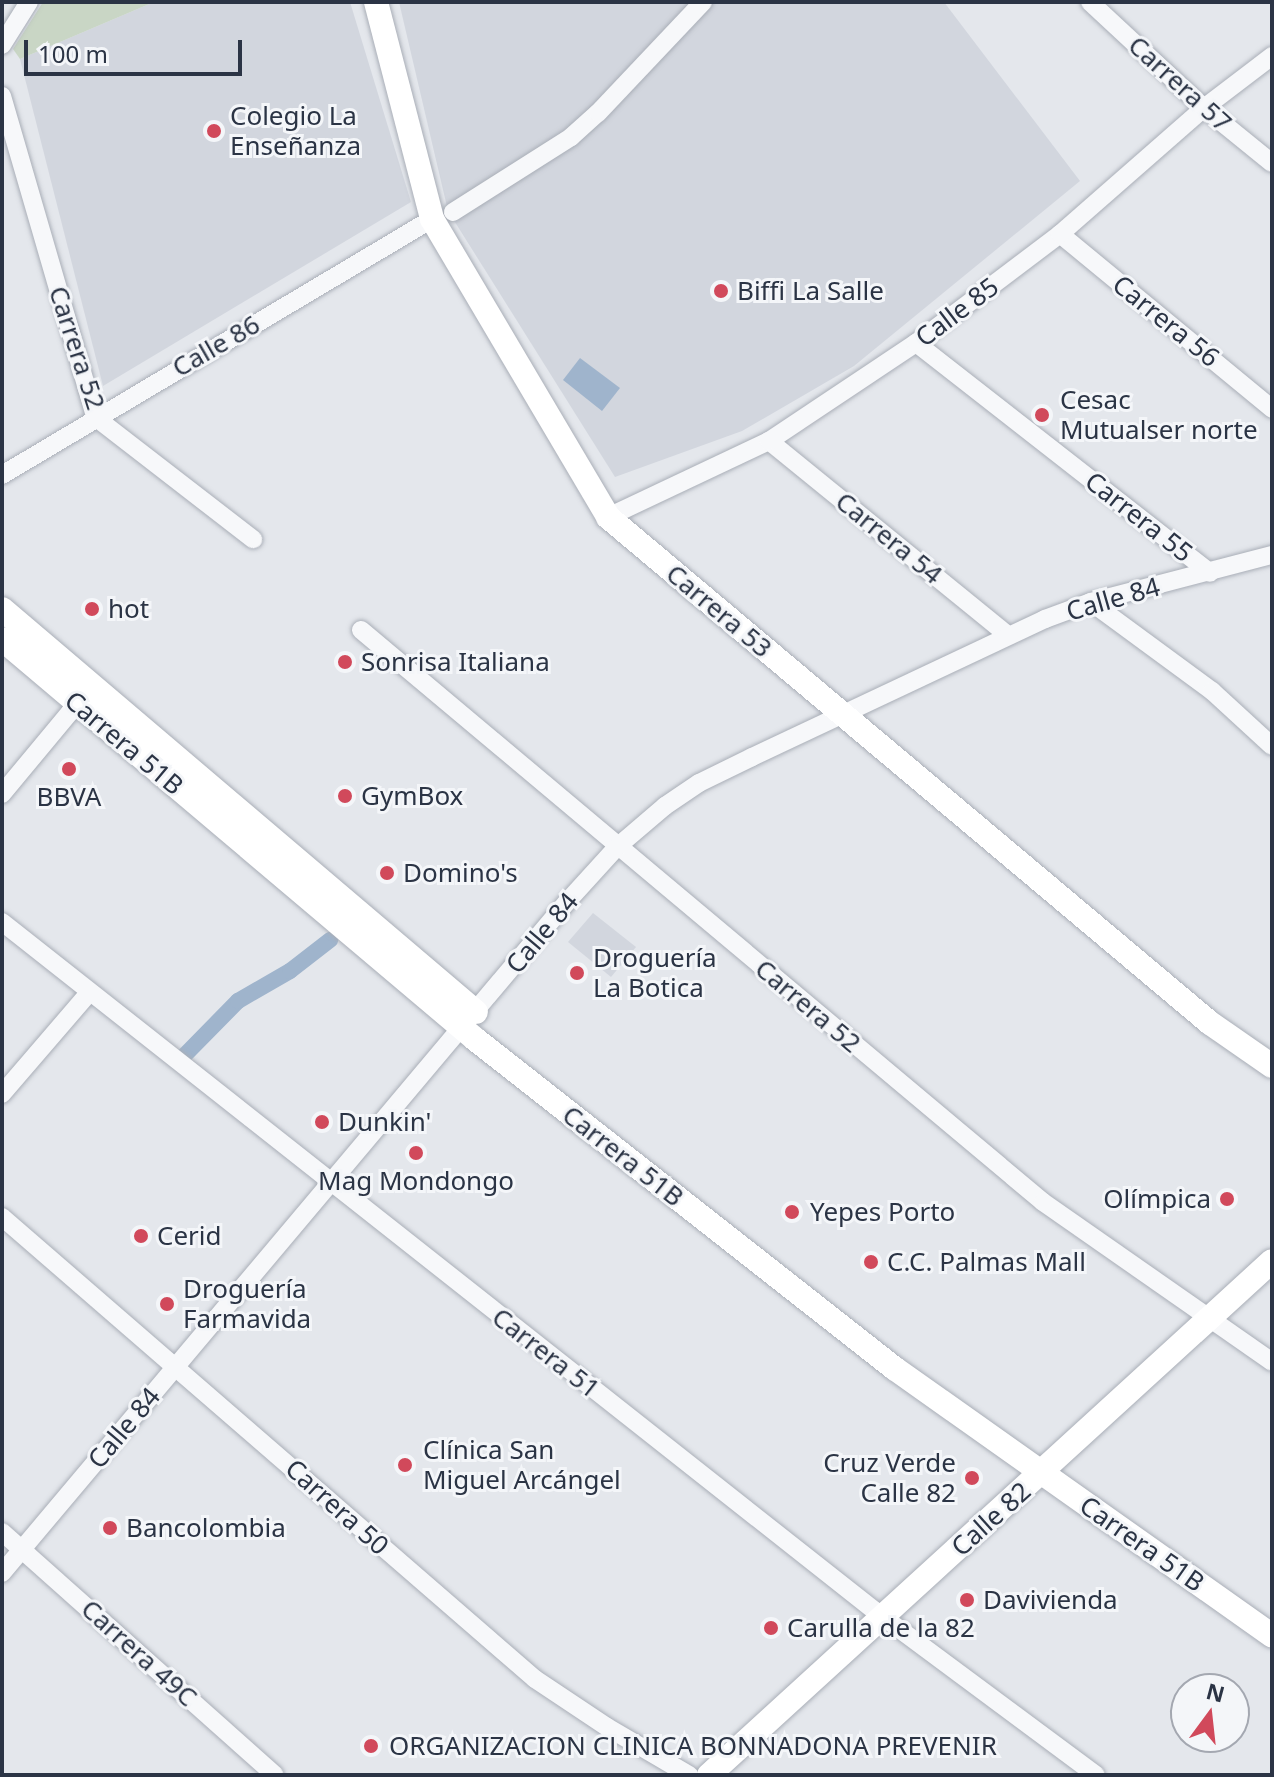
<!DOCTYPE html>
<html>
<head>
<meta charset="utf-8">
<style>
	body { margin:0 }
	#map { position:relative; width:1274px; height:1777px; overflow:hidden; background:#e4e7ec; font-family:"Noto Sans",sans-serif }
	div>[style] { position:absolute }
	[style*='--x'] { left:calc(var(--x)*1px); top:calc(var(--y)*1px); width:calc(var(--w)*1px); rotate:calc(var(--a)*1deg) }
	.built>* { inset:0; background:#d2d6de }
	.green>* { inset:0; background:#c9d6c5 }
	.water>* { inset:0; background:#9fb4cc }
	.canal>* { height:16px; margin:-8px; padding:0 8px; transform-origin:8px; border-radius:8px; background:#9fb4cc }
	.roads { filter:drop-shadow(0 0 2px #a9aeb7) drop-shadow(0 0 2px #a9aeb7) }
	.minor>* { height:18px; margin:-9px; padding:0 9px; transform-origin:9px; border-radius:9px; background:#f7f8fa }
	.major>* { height:24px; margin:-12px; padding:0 12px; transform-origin:12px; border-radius:12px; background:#fff }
	.dots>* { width:22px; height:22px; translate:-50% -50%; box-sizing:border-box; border:4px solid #f4f6f9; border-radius:50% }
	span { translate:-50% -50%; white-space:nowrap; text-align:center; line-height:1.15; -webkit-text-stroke:6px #f4f6f9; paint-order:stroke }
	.street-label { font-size:26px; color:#2b3445 }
	.poi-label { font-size:26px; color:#2b3445 }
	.left { translate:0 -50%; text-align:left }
	.right { translate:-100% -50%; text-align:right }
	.frame { position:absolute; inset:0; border:4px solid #2b3445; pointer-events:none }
	.north { position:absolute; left:1170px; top:1673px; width:80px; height:80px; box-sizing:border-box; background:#f4f6f9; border:2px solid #a4a8b1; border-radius:50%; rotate:15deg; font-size:22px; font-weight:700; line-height:32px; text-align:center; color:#2b3445 }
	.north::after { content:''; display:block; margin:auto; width:28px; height:36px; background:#d1495b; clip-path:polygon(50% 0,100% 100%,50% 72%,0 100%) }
	.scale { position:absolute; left:24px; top:40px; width:218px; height:36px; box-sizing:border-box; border:4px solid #2b3445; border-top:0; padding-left:10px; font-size:24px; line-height:28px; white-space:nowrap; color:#2b3445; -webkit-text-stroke:6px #f4f6f9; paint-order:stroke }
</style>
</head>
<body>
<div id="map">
	<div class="built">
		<div style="clip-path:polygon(154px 2px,350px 2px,411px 202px,103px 386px,20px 59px)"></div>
		<div style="clip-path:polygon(399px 2px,944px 2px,1080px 181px,854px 366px,742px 431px,615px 477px,448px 211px)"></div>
		<div style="clip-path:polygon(593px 913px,636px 947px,611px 977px,568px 942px)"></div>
	</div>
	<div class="green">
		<div style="clip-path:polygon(43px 2px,154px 2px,20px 59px,13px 49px)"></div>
	</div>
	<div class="water">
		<div style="clip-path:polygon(580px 358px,620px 388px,602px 411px,563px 380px)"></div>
	</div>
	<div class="canal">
		<div style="--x:178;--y:1062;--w:86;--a:-45.5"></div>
		<div style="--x:238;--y:1001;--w:60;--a:-30"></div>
		<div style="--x:290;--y:971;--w:51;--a:-37.8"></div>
	</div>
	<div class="roads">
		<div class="minor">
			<div style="--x:1090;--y:2;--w:156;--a:42.9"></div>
			<div style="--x:1204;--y:108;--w:87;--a:39"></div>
			<div style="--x:2;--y:45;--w:51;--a:-57.9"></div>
			<div style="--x:2;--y:96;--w:334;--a:73.8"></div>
			<div style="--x:95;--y:417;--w:200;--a:37.7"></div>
			<div style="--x:453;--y:212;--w:140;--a:-32.4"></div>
			<div style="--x:571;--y:137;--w:36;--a:-42"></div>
			<div style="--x:598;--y:113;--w:153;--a:-46.6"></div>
			<div style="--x:1060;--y:234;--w:275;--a:39.5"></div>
			<div style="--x:916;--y:343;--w:373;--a:38"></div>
			<div style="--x:769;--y:441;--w:308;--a:39.1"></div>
			<div style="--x:2;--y:475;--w:500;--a:-30.77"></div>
			<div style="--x:608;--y:517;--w:178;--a:-25.3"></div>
			<div style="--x:769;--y:441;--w:177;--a:-33.7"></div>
			<div style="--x:916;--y:343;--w:181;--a:-37.1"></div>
			<div style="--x:1060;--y:234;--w:191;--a:-41.2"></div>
			<div style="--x:1204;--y:108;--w:86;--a:-37.4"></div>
			<div style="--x:1091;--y:602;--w:150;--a:36.3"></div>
			<div style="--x:1212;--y:691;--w:81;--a:42.5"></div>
			<div style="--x:361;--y:630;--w:890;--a:39.99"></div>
			<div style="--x:1043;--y:1202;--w:279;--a:34.9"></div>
			<div style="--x:2;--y:794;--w:107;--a:-50.3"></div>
			<div style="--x:70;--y:712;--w:22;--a:-27"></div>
			<div style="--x:2;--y:922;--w:1112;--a:38.28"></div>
			<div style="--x:875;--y:1611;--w:275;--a:36.6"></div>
			<div style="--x:2;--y:1094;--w:133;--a:-49.3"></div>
			<div style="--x:2;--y:1217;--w:705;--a:40.92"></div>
			<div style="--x:535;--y:1679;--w:87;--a:33.7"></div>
			<div style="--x:607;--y:1727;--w:95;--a:30.3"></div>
			<div style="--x:2;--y:1532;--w:365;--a:41.7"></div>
			<div style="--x:2;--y:1573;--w:876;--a:-49.91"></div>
			<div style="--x:566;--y:903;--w:76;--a:-47.7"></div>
			<div style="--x:617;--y:847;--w:63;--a:-40.5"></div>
			<div style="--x:665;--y:806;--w:41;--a:-34.1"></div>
			<div style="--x:699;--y:783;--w:59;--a:-26.1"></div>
			<div style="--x:752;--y:757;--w:324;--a:-25.2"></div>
			<div style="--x:1045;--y:619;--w:49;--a:-20.3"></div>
			<div style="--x:1091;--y:602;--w:187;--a:-14.6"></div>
		</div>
		<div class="major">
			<div style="--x:376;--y:2;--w:224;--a:75.5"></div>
			<div style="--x:432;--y:219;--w:346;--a:59.4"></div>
			<div style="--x:608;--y:517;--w:786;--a:40.05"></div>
			<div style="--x:1210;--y:1023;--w:75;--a:34.7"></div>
			<div style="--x:2;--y:609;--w:622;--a:40.37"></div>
			<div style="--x:2;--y:639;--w:619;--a:40.22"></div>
			<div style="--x:475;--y:1039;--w:533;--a:38.14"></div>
			<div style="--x:894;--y:1368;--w:463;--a:35.3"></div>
			<div style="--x:709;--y:1775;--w:762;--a:-42.4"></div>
		</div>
	</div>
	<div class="dots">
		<div style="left:214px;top:131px;background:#d1495b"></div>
		<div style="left:721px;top:291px;background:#d1495b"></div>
		<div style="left:1042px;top:415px;background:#d1495b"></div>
		<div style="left:92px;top:609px;background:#d1495b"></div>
		<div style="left:345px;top:662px;background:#d1495b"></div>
		<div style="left:69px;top:769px;background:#d1495b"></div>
		<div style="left:345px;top:796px;background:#d1495b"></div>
		<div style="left:387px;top:873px;background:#d1495b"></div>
		<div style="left:577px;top:973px;background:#d1495b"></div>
		<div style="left:322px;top:1122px;background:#d1495b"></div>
		<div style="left:416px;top:1153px;background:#d1495b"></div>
		<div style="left:1227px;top:1199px;background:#d1495b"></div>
		<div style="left:792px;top:1212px;background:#d1495b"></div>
		<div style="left:141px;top:1236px;background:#d1495b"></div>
		<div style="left:871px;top:1262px;background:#d1495b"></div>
		<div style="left:167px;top:1304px;background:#d1495b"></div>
		<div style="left:405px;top:1465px;background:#d1495b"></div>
		<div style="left:972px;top:1478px;background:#d1495b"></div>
		<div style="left:110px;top:1528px;background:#d1495b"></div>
		<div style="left:967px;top:1600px;background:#d1495b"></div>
		<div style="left:771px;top:1628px;background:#d1495b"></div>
		<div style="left:371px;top:1746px;background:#d1495b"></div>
	</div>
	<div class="street-label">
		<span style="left:1180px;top:84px;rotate:42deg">Carrera 57</span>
		<span style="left:957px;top:312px;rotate:-37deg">Calle 85</span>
		<span style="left:1166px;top:321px;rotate:39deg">Carrera 56</span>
		<span style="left:216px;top:346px;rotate:-30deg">Calle 86</span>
		<span style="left:77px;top:348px;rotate:72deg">Carrera 52</span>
		<span style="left:1139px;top:517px;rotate:38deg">Carrera 55</span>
		<span style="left:889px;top:538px;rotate:39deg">Carrera 54</span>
		<span style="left:1113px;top:599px;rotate:-16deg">Calle 84</span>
		<span style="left:719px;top:611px;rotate:40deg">Carrera 53</span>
		<span style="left:124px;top:743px;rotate:40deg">Carrera 51B</span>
		<span style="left:542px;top:933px;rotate:-50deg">Calle 84</span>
		<span style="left:808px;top:1006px;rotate:40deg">Carrera 52</span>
		<span style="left:623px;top:1156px;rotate:38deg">Carrera 51B</span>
		<span style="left:546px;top:1353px;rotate:38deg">Carrera 51</span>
		<span style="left:124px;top:1428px;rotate:-50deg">Calle 84</span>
		<span style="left:337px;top:1507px;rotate:42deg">Carrera 50</span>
		<span style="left:991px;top:1519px;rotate:-42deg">Calle 82</span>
		<span style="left:1142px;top:1544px;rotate:35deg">Carrera 51B</span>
		<span style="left:139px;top:1653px;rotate:42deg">Carrera 49C</span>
	</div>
	<div class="poi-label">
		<span class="left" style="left:230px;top:131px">Colegio La<br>Enseñanza</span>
		<span class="left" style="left:737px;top:291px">Biffi La Salle</span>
		<span class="left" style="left:1060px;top:415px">Cesac<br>Mutualser norte</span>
		<span class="left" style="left:108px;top:609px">hot</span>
		<span class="left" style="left:361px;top:662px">Sonrisa Italiana</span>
		<span class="left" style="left:361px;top:796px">GymBox</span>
		<span style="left:69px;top:797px">BBVA</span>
		<span class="left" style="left:403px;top:873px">Domino's</span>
		<span class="left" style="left:593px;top:973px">Droguería<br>La Botica</span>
		<span class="left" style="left:338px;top:1122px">Dunkin'</span>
		<span style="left:416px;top:1181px">Mag Mondongo</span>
		<span class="right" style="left:1211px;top:1199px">Olímpica</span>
		<span class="left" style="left:810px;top:1212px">Yepes Porto</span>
		<span class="left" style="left:157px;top:1236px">Cerid</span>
		<span class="left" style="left:887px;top:1262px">C.C. Palmas Mall</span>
		<span class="left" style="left:183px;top:1304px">Droguería<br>Farmavida</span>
		<span class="left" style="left:423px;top:1465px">Clínica San<br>Miguel Arcángel</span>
		<span class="right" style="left:956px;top:1478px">Cruz Verde<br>Calle 82</span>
		<span class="left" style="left:126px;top:1528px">Bancolombia</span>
		<span class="left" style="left:983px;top:1600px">Davivienda</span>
		<span class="left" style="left:787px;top:1628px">Carulla de la 82</span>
		<span class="left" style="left:389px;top:1746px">ORGANIZACION CLINICA BONNADONA PREVENIR</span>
	</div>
	<div class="frame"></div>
	<div class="north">N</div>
	<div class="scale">100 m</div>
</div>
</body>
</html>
